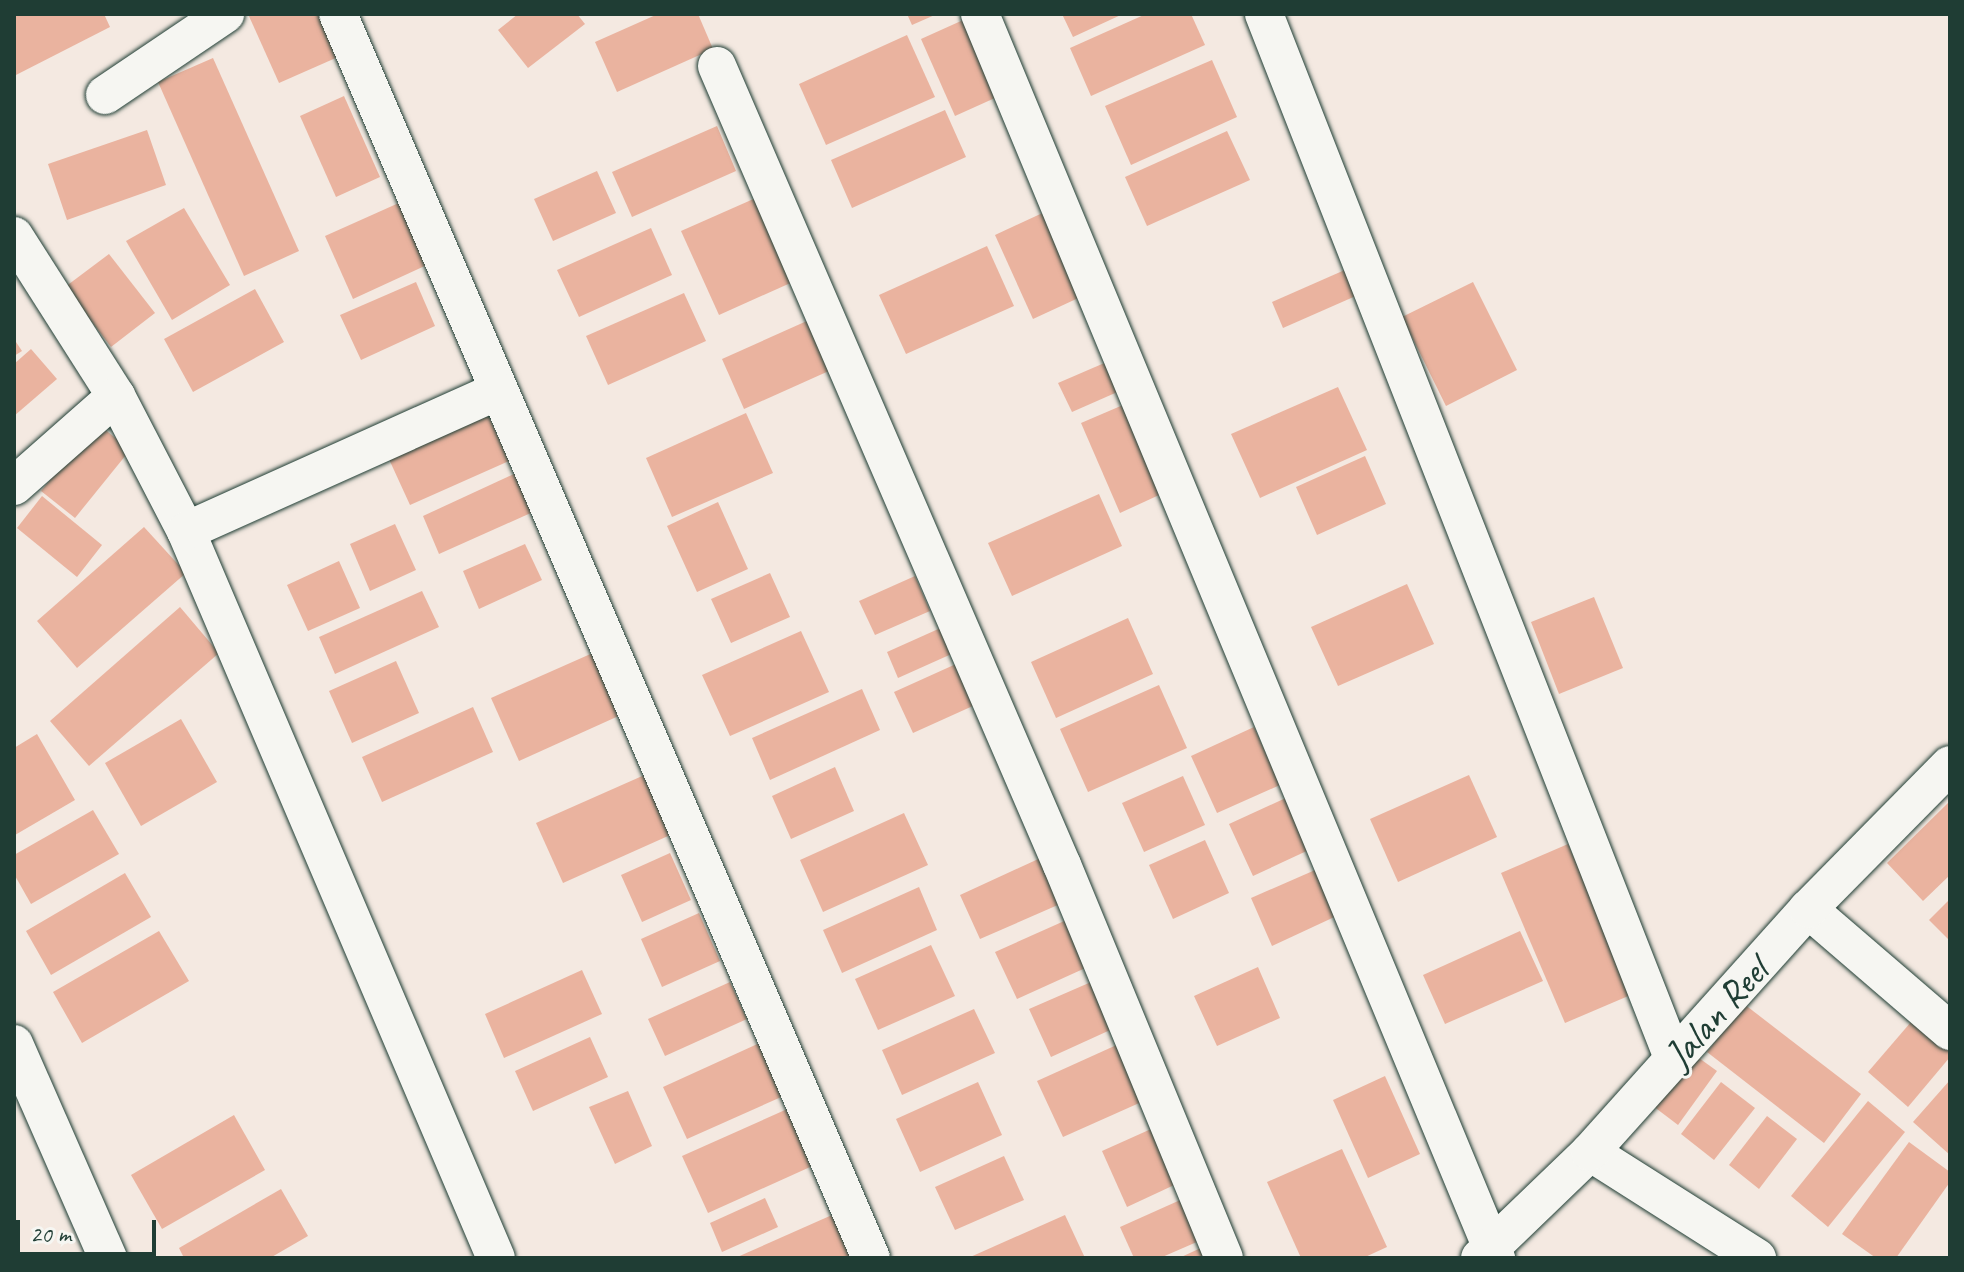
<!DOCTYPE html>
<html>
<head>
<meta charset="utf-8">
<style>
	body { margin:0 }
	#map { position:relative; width:1964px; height:1272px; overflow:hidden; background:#f4e9e1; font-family:Caveat,sans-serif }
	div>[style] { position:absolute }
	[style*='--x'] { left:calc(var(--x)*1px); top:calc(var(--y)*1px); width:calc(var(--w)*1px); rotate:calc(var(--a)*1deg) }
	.building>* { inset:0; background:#eab39f }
	.roads { filter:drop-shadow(0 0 2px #1f3d34) drop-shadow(0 0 2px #1f3d34) }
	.street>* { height:38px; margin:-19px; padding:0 19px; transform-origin:19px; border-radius:19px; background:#f6f6f2 }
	span { translate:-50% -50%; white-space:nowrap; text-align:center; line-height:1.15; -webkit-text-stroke:6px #f6f6f2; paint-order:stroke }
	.street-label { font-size:40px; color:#1f3d34 }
	.frame { position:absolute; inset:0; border:16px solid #1f3d34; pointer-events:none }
	.scale { position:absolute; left:16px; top:1220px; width:140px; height:36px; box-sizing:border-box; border:4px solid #1f3d34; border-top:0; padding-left:10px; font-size:24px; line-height:28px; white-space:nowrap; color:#1f3d34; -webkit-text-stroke:6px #f6f6f2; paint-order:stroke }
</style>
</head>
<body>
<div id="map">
	<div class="building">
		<div style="clip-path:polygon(14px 14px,104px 14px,110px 27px,14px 76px)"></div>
		<div style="clip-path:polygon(248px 14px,319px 14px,338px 57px,279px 83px)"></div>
		<div style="clip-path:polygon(518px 14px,577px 14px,585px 24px,528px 68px,498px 30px)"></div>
		<div style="clip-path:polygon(658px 14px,698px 14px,713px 49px,617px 92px,595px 42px)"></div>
		<div style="clip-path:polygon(907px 14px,937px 14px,912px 25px)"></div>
		<div style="clip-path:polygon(1062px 14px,1123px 14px,1073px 37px)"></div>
		<div style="clip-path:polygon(1146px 14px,1191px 14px,1205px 45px,1091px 96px,1070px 48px)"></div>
		<div style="clip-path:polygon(972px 16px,1006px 93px,955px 116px,921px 39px)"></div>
		<div style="clip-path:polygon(907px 35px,935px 97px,826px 145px,799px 84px)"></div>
		<div style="clip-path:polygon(213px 58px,299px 251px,244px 276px,158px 82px)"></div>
		<div style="clip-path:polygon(1212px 60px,1237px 117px,1131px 165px,1105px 106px)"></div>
		<div style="clip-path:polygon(344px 96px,380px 177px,336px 197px,300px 116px)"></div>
		<div style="clip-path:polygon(945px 110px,966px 157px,852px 208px,831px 160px)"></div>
		<div style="clip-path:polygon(717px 126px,736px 171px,632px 217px,612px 172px)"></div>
		<div style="clip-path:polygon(147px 130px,166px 185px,67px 220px,48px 164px)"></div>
		<div style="clip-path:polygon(1227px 131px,1250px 180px,1147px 226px,1125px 177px)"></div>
		<div style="clip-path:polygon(597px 171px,616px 213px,553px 241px,534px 199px)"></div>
		<div style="clip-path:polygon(758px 197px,795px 281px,719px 315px,681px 231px)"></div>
		<div style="clip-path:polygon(401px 202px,429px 264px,353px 299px,325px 236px)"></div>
		<div style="clip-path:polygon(184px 208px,230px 285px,172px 320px,126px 241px)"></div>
		<div style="clip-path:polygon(1049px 210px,1087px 294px,1033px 319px,995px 235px)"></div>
		<div style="clip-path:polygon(651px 228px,672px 275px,579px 317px,557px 270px)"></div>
		<div style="clip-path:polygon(987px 246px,1014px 306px,906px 354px,879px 295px)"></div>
		<div style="clip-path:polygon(109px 254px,155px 313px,111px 347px,65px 287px)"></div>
		<div style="clip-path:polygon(1347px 269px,1358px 295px,1283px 328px,1272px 302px)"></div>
		<div style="clip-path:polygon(416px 282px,435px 326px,361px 360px,340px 315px)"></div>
		<div style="clip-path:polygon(1473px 282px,1517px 370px,1446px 406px,1402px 317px)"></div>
		<div style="clip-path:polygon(255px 289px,284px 342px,193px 392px,164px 339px)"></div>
		<div style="clip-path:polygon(684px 293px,706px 341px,608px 385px,586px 336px)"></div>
		<div style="clip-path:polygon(818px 316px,840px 366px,744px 409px,722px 359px)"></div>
		<div style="clip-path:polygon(14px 339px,22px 351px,14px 356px)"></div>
		<div style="clip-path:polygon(31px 349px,57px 379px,14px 416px,14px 364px)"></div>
		<div style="clip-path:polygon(1109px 361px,1122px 390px,1072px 412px,1058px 383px)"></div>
		<div style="clip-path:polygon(1338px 387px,1367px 450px,1260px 498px,1231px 434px)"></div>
		<div style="clip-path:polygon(1130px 402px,1170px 490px,1120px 513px,1081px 423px)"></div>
		<div style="clip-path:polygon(487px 412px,509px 461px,410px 505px,388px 457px)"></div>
		<div style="clip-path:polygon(746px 413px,773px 473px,672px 517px,646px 458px)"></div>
		<div style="clip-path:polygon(97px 423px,130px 450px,75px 518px,41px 491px)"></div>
		<div style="clip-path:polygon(1365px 456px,1386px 504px,1317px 535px,1296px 487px)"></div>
		<div style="clip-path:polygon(516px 473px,533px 512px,439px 554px,423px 516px)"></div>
		<div style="clip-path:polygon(1099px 494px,1122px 546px,1012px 596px,988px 543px)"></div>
		<div style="clip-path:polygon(42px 496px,102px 545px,77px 577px,17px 528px)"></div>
		<div style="clip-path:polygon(718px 502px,748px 569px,697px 592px,667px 526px)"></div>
		<div style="clip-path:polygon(395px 524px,416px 570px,370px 591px,350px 544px)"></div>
		<div style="clip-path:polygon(144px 527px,186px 573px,77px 668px,37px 621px)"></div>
		<div style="clip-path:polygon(525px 544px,542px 580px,479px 609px,463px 571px)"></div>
		<div style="clip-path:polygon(339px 561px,360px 608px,308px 631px,287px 585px)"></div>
		<div style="clip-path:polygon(770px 573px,790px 617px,731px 643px,711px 599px)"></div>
		<div style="clip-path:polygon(915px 576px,930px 611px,875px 635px,859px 601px)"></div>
		<div style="clip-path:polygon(1407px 584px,1434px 644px,1338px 686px,1311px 627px)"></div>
		<div style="clip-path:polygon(422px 591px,439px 627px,335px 674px,319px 637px)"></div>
		<div style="clip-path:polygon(1594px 597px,1623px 668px,1559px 694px,1531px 622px)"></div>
		<div style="clip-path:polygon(180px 607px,219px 653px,89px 766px,50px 721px)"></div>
		<div style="clip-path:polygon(1128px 618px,1153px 674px,1056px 718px,1031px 662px)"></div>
		<div style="clip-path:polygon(945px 626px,956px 652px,898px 678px,887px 652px)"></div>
		<div style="clip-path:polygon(801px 631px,829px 692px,730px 736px,702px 675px)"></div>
		<div style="clip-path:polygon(595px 652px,623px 714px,519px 761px,491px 698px)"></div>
		<div style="clip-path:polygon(396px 661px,419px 713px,352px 743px,329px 691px)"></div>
		<div style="clip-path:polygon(956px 664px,975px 705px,913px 733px,894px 692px)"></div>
		<div style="clip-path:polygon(1159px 685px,1187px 748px,1088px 792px,1060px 729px)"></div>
		<div style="clip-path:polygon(862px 689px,880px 730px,770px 780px,752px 738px)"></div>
		<div style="clip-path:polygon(473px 707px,493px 752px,382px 802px,362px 757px)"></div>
		<div style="clip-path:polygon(181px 719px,217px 782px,141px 826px,105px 763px)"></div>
		<div style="clip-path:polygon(1254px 727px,1280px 785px,1217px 813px,1191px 756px)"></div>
		<div style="clip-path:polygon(37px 734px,75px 800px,15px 835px,14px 748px)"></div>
		<div style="clip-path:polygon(835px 767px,854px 811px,791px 839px,772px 796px)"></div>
		<div style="clip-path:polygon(649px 773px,677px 832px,563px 883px,536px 823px)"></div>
		<div style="clip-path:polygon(1469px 775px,1497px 837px,1398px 882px,1370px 819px)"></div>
		<div style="clip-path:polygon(1183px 776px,1205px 825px,1144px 852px,1122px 803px)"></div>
		<div style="clip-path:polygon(1288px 797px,1311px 849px,1253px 876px,1229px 824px)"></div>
		<div style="clip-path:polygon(1950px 801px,1950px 875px,1923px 901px,1887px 863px)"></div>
		<div style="clip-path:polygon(93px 810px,119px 854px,31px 904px,14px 874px,14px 855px)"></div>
		<div style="clip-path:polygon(904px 813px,928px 865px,823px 912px,800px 860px)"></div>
		<div style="clip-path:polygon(1205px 840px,1229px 893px,1173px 919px,1149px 865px)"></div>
		<div style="clip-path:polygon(1568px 844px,1633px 994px,1565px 1023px,1501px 873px)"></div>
		<div style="clip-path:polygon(670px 853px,691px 900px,642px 922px,621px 875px)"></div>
		<div style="clip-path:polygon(1047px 855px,1067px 901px,980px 939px,960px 895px)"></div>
		<div style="clip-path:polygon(1322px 867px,1343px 913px,1272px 946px,1251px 898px)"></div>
		<div style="clip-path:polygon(125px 873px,151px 917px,51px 975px,26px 931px)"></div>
		<div style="clip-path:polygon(919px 887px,937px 930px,842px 973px,823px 930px)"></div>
		<div style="clip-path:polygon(1950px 899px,1950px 941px,1929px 920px)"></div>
		<div style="clip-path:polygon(699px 913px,720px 961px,662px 987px,641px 939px)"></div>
		<div style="clip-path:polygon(1071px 918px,1092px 965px,1017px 999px,995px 952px)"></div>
		<div style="clip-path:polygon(159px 931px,189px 981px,82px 1043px,53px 992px)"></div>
		<div style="clip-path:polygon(1520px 931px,1543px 981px,1445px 1024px,1423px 975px)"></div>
		<div style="clip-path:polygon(931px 945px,955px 996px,878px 1030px,855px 979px)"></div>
		<div style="clip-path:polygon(1258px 967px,1280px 1018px,1217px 1046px,1194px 996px)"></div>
		<div style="clip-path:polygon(582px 970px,602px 1014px,504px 1058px,485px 1014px)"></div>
		<div style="clip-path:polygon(1098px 979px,1119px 1026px,1051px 1057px,1029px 1009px)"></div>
		<div style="clip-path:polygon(730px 982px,747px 1019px,665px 1056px,648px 1019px)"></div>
		<div style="clip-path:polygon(1744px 1004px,1861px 1094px,1824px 1143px,1707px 1052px)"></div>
		<div style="clip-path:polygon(974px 1009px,995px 1053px,902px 1095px,882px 1050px)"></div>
		<div style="clip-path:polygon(1917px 1015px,1950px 1043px,1950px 1057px,1908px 1107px,1868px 1072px)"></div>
		<div style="clip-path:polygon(590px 1037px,608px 1077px,533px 1111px,515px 1071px)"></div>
		<div style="clip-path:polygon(764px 1041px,788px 1094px,687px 1139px,663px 1087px)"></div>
		<div style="clip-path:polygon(1121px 1043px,1146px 1100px,1063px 1137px,1037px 1081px)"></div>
		<div style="clip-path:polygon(1692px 1053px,1717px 1071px,1678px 1125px,1653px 1106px)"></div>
		<div style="clip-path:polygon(1385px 1076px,1420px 1154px,1368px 1178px,1333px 1100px)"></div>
		<div style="clip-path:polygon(1950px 1080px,1950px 1155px,1913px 1122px)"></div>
		<div style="clip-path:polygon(978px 1082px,1002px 1135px,920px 1172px,896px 1119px)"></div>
		<div style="clip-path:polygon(1721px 1082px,1755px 1108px,1714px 1160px,1681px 1134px)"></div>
		<div style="clip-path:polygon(628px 1091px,652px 1146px,615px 1164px,589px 1107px)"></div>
		<div style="clip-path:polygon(1868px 1101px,1905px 1132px,1828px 1227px,1791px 1196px)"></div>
		<div style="clip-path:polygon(794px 1106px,819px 1163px,708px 1213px,682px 1156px)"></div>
		<div style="clip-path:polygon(234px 1115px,265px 1170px,162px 1229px,131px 1175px)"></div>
		<div style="clip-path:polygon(1767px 1116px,1797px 1139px,1759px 1189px,1729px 1165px)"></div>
		<div style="clip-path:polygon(1160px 1125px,1185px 1180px,1127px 1207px,1102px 1151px)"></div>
		<div style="clip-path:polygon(1909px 1142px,1950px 1172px,1950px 1182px,1896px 1258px,1876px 1258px,1842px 1234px)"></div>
		<div style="clip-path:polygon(1342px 1149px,1387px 1247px,1363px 1258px,1301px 1258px,1267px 1182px)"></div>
		<div style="clip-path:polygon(1004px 1156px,1024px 1200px,955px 1230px,935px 1187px)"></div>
		<div style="clip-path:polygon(281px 1189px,308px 1236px,270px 1258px,184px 1258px,179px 1248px)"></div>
		<div style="clip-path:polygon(1187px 1197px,1206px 1238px,1160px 1258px,1134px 1258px,1120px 1227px)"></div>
		<div style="clip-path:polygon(765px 1198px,778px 1227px,722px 1252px,710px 1223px)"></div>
		<div style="clip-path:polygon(832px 1215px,851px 1258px,735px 1258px)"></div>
		<div style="clip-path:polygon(1065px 1215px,1085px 1258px,968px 1258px)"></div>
		<div style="clip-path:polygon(1203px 1247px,1208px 1258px,1179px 1258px)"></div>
	</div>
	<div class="roads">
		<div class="street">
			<div style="--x:338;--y:14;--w:1353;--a:66.81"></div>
			<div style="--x:980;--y:14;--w:1347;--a:67.47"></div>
			<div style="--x:1264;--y:14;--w:1123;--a:68.6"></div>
			<div style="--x:717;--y:66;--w:870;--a:66.65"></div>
			<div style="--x:1062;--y:865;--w:425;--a:67.6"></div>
			<div style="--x:105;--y:95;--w:145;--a:-34"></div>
			<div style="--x:14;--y:236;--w:190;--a:57.5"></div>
			<div style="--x:116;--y:396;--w:152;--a:62.6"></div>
			<div style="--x:186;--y:531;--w:790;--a:66.91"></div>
			<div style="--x:14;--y:486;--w:136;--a:-41.4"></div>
			<div style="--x:186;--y:531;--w:341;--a:-24.2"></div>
			<div style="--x:1808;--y:909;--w:187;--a:40.7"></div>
			<div style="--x:14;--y:1044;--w:234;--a:66.3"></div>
			<div style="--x:1590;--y:1152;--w:198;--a:32.4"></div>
			<div style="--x:1480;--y:1258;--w:153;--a:-43.9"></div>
			<div style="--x:1590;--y:1152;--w:326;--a:-48.1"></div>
			<div style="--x:1808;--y:909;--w:202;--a:-45.4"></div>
		</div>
	</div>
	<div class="street-label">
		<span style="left:1716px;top:1013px;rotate:-48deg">Jalan Reel</span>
	</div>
	<div class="frame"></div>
	<div class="scale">20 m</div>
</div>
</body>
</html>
